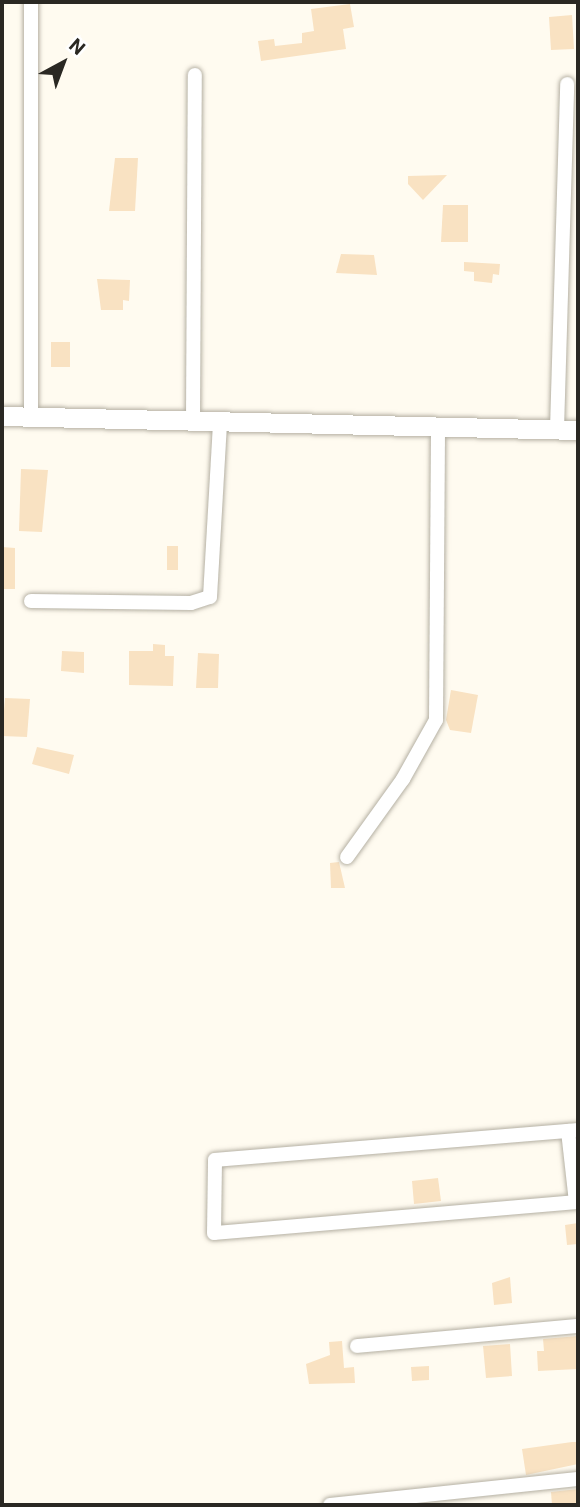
<!DOCTYPE html>
<html>
<head>
<meta charset="utf-8">
<style>
	body { margin:0 }
	#map { position:relative; width:580px; height:1507px; overflow:hidden; background:#fffbf0; font-family:Roboto,sans-serif }
	div>[style] { position:absolute }
	[style*='--x'] { left:calc(var(--x)*1px); top:calc(var(--y)*1px); width:calc(var(--w)*1px); rotate:calc(var(--a)*1deg) }
	.building>* { inset:0; background:#f9e2c2 }
	.roads { filter:drop-shadow(0 0 2px #b5b0a3) drop-shadow(0 0 2px #b5b0a3) }
	.minor>* { height:14px; margin:-7px; padding:0 7px; transform-origin:7px; border-radius:7px; background:#fff }
	.major>* { height:19px; margin:-9.5px; padding:0 9.5px; transform-origin:9.5px; border-radius:9.5px; background:#fff }
	span { translate:-50% -50%; white-space:nowrap; text-align:center; line-height:1.15; -webkit-text-stroke:5px #fff; paint-order:stroke }
	.frame { position:absolute; inset:0; border:4px solid #2a2823; pointer-events:none }
	.north { position:absolute; left:28px; top:28px; width:70px; height:70px; -webkit-text-stroke:5px #fff; paint-order:stroke; rotate:41deg; font-size:19px; font-weight:700; line-height:28px; text-align:center; color:#2a2823 }
	.north::after { content:''; display:block; margin:auto; width:24px; height:32px; background:#2a2823; clip-path:polygon(50% 0,100% 100%,50% 72%,0 100%) }
</style>
</head>
<body>
<div id="map">
	<div class="building">
		<div style="clip-path:polygon(350px 4px,354px 27px,343px 29px,346px 49px,261px 61px,258px 41px,274px 39px,275px 46px,302px 43px,302px 33px,314px 31px,311px 9px)"></div>
		<div style="clip-path:polygon(572px 15px,574px 49px,551px 50px,549px 17px)"></div>
		<div style="clip-path:polygon(115px 158px,138px 158px,135px 211px,109px 211px)"></div>
		<div style="clip-path:polygon(447px 175px,423px 200px,408px 184px,408px 176px)"></div>
		<div style="clip-path:polygon(443px 205px,468px 205px,468px 242px,441px 242px)"></div>
		<div style="clip-path:polygon(341px 254px,374px 255px,377px 275px,336px 273px)"></div>
		<div style="clip-path:polygon(464px 262px,500px 264px,499px 275px,493px 274px,492px 283px,474px 281px,474px 272px,464px 271px)"></div>
		<div style="clip-path:polygon(97px 279px,130px 280px,129px 301px,123px 300px,123px 310px,101px 310px)"></div>
		<div style="clip-path:polygon(51px 342px,70px 342px,70px 367px,51px 367px)"></div>
		<div style="clip-path:polygon(21px 469px,48px 470px,42px 532px,19px 531px)"></div>
		<div style="clip-path:polygon(167px 546px,178px 546px,178px 570px,167px 570px)"></div>
		<div style="clip-path:polygon(2px 547px,15px 548px,15px 589px,2px 589px)"></div>
		<div style="clip-path:polygon(153px 644px,165px 645px,165px 656px,174px 656px,173px 686px,129px 685px,129px 651px,153px 651px)"></div>
		<div style="clip-path:polygon(62px 651px,84px 652px,84px 673px,61px 671px)"></div>
		<div style="clip-path:polygon(198px 653px,219px 654px,218px 688px,196px 688px)"></div>
		<div style="clip-path:polygon(451px 690px,478px 695px,471px 733px,450px 730px,446px 720px)"></div>
		<div style="clip-path:polygon(5px 698px,30px 699px,27px 737px,2px 736px)"></div>
		<div style="clip-path:polygon(37px 747px,74px 755px,69px 774px,32px 764px)"></div>
		<div style="clip-path:polygon(339px 862px,345px 888px,331px 888px,330px 863px)"></div>
		<div style="clip-path:polygon(438px 1178px,441px 1201px,414px 1204px,412px 1181px)"></div>
		<div style="clip-path:polygon(578px 1223px,578px 1244px,567px 1245px,565px 1225px)"></div>
		<div style="clip-path:polygon(510px 1277px,512px 1303px,494px 1305px,492px 1283px)"></div>
		<div style="clip-path:polygon(578px 1336px,578px 1369px,538px 1371px,537px 1351px,544px 1351px,543px 1339px)"></div>
		<div style="clip-path:polygon(342px 1341px,344px 1368px,354px 1367px,355px 1383px,309px 1384px,306px 1364px,330px 1355px,329px 1342px)"></div>
		<div style="clip-path:polygon(510px 1344px,512px 1376px,486px 1378px,483px 1346px)"></div>
		<div style="clip-path:polygon(429px 1366px,429px 1380px,412px 1381px,411px 1367px)"></div>
		<div style="clip-path:polygon(572px 1442px,578px 1442px,578px 1464px,526px 1475px,522px 1449px)"></div>
		<div style="clip-path:polygon(578px 1489px,578px 1505px,552px 1505px,551px 1492px)"></div>
	</div>
	<div class="roads">
		<div class="minor">
			<div style="--x:31;--y:417;--w:415;--a:-90"></div>
			<div style="--x:193;--y:419;--w:344;--a:-89.7"></div>
			<div style="--x:557;--y:429;--w:345;--a:-88.3"></div>
			<div style="--x:31;--y:601;--w:160;--a:0.7"></div>
			<div style="--x:191;--y:603;--w:20;--a:-18"></div>
			<div style="--x:210;--y:597;--w:175;--a:-86.7"></div>
			<div style="--x:347;--y:857;--w:96;--a:-54.3"></div>
			<div style="--x:403;--y:779;--w:68;--a:-60.8"></div>
			<div style="--x:436;--y:720;--w:294;--a:-89.6"></div>
			<div style="--x:568;--y:1131;--w:71;--a:83.6"></div>
			<div style="--x:576;--y:1202;--w:363;--a:175.1"></div>
			<div style="--x:214;--y:1233;--w:73;--a:-89.2"></div>
			<div style="--x:215;--y:1160;--w:364;--a:-4.7"></div>
			<div style="--x:357;--y:1346;--w:222;--a:-5.2"></div>
			<div style="--x:330;--y:1505;--w:249;--a:-6"></div>
		</div>
		<div class="major">
			<div style="--x:2;--y:416;--w:576;--a:1.39"></div>
		</div>
	</div>
	<div class="frame"></div>
	<div class="north">N</div>
</div>
</body>
</html>
